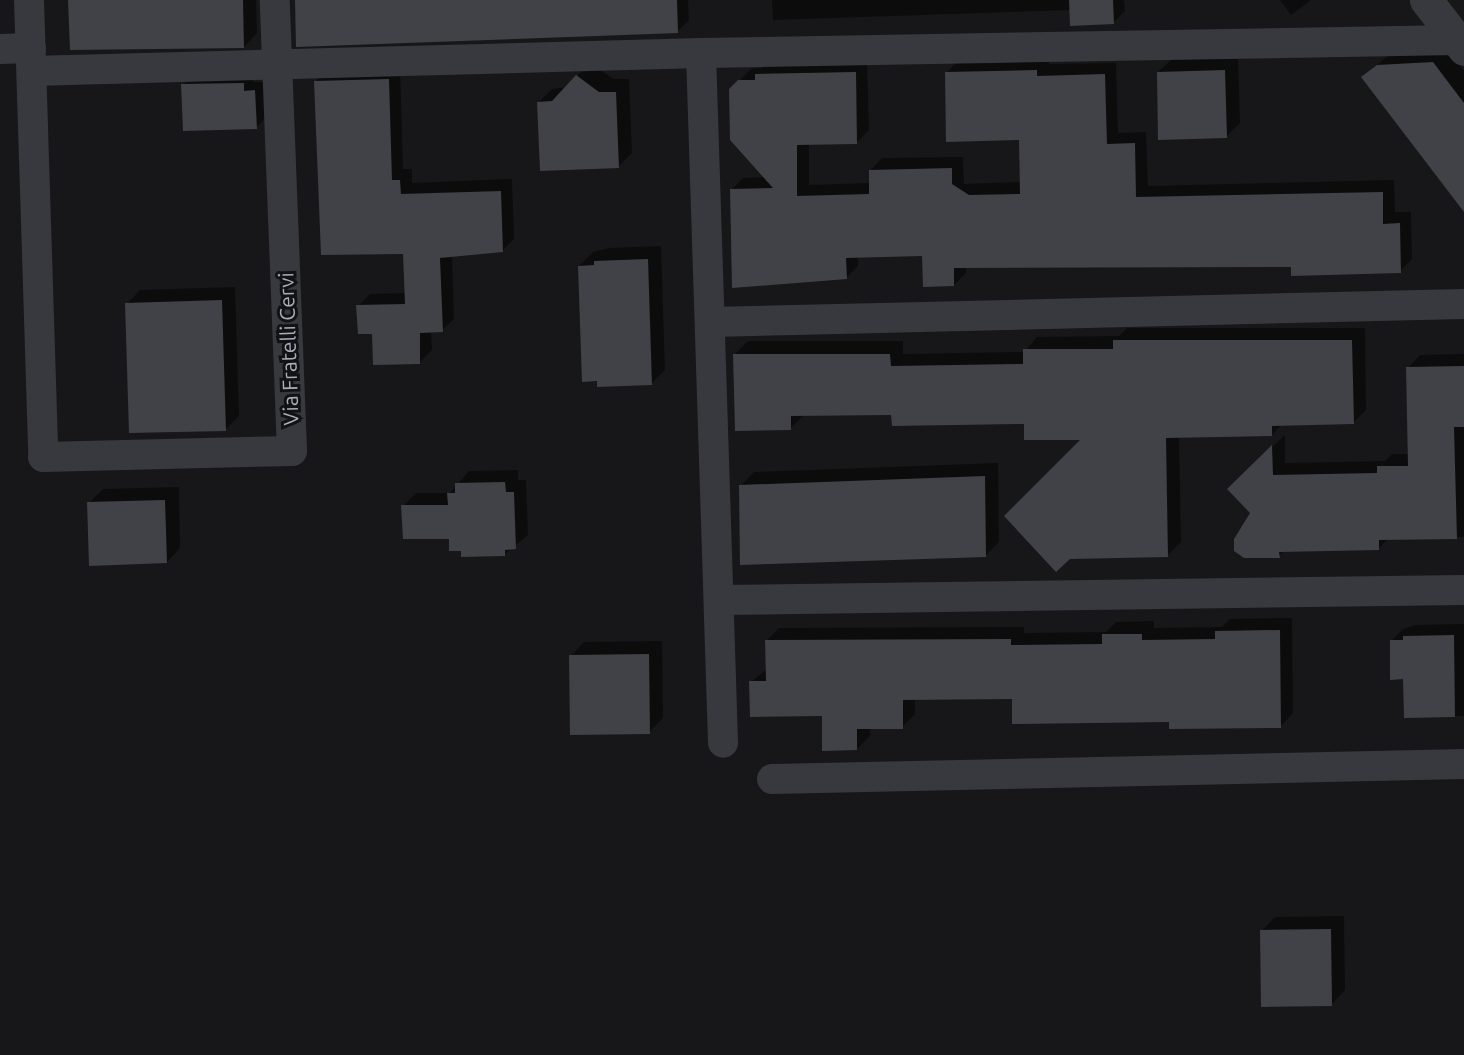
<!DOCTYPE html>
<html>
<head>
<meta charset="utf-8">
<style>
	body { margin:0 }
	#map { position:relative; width:1464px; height:1055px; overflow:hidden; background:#171719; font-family:Ubuntu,sans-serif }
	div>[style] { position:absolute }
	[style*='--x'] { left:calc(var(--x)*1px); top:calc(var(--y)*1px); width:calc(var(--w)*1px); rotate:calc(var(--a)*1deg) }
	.shadow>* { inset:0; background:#0007 }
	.building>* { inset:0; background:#414247 }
	.minor>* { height:30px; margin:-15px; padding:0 15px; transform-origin:15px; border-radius:15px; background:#37393f }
	.tertiary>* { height:33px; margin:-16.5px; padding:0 16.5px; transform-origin:16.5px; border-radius:16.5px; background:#37393f }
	span { translate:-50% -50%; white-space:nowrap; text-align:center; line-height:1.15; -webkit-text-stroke:6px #121214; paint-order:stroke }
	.street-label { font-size:21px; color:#a8adbb }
</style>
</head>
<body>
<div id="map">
	<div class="shadow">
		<div style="clip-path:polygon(70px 0,256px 0,257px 33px,244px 47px)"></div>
		<div style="clip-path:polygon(296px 0,688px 0,689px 20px,677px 32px,297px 45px)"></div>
		<div style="clip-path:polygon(772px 0,1124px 0,1125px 11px,1113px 23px,1071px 10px,773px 20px)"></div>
		<div style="clip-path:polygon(1280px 0,1311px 0,1291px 15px)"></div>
		<div style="clip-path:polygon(1447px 49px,1464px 71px,1464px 209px,1363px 77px,1392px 52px)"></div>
		<div style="clip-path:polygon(1238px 57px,1240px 123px,1226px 137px,1158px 72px,1172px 59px)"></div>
		<div style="clip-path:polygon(1049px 59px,1049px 64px,1116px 63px,1118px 133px,1146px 132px,1148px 186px,1394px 180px,1395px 212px,1411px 212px,1412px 259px,1400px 271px,1293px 266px,966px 267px,966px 273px,954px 285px,923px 254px,858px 256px,858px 266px,846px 278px,731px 190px,743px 178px,765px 177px,730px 90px,751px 69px,762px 68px,768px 62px,867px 60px,869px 130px,857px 142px,809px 144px,809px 185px,870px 183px,870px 171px,882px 158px,963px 157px,964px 184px,1021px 182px,1020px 139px,946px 73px,958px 61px)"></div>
		<div style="clip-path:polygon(590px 62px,613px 79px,629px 79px,632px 153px,618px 167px,539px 102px,552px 89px,567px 87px)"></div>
		<div style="clip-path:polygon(400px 67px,403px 169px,412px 169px,412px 183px,512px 179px,514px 239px,502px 251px,452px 255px,454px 319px,442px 330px,431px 331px,432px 350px,420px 362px,374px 332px,358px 306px,370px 294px,406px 293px,405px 252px,316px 81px,327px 69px)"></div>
		<div style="clip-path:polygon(253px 74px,253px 82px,264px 82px,265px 118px,256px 128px,183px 85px,192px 76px)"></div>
		<div style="clip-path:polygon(661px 246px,665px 370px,651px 384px,579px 266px,593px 252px,609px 248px)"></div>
		<div style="clip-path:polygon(235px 287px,239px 416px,226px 429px,127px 304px,140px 290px)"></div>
		<div style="clip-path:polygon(1127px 328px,1365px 328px,1366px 410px,1353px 423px,1282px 424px,1272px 435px,1179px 436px,1181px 542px,1168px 555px,1069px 558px,1083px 438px,1025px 423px,893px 413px,804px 415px,791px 428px,735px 354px,748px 341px,903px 341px,903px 354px,1024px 352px,1037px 337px,1119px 336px)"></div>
		<div style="clip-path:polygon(1464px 354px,1464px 537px,1389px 538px,1378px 549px,1285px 550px,1279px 556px,1252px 513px,1229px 489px,1285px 435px,1285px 463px,1385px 461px,1392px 454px,1409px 454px,1408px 368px,1420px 355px)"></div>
		<div style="clip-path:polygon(998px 463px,999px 542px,985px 556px,741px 486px,754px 472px)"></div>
		<div style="clip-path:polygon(518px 470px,518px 480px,526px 480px,528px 535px,505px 554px,463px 549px,403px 506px,416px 493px,450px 493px,469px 471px)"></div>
		<div style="clip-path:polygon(179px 487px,180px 548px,167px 562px,89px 503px,103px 489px)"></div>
		<div style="clip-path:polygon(1292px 618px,1293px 713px,1281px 726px,1014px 697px,915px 698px,915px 714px,902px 727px,870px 728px,870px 736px,857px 749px,823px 714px,751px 682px,767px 669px,766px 641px,779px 628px,1024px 627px,1024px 633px,1106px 632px,1116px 622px,1154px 621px,1154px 628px,1222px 627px,1230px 619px)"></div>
		<div style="clip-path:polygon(1464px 624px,1464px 716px,1405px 716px,1405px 678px,1391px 641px,1403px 629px,1416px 625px)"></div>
		<div style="clip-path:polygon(662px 641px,663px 718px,649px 732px,571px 656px,584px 642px)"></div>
		<div style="clip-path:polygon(1344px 916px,1345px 990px,1332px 1004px,1262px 931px,1275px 917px)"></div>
	</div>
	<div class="building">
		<div style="clip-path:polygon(68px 0,243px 0,244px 48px,70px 50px)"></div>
		<div style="clip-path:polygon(295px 0,677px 0,678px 33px,296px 47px)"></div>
		<div style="clip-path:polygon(1069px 0,1113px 0,1114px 24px,1070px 26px)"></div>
		<div style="clip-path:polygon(1433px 62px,1464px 103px,1464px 212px,1361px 77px,1377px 65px)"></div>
		<div style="clip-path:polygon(1037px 70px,1037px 76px,1105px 74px,1107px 144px,1135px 143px,1136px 197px,1383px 192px,1383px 224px,1400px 223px,1401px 273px,1291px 276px,1291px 267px,954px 268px,954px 286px,923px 287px,922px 256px,846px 258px,847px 279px,732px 288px,730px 189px,773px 188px,730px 140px,729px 89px,738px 80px,755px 80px,755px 74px,856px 72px,857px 144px,797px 145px,797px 196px,869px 194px,869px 170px,952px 168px,952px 184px,969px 195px,1020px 194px,1019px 140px,946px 142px,945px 72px)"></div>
		<div style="clip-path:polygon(1225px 70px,1227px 138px,1158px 140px,1157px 72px)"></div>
		<div style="clip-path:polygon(576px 75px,599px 92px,616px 92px,619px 168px,540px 171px,537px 102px,552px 101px)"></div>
		<div style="clip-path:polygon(389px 79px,392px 180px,400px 180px,401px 194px,501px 191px,503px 252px,440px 258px,443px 332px,420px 333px,420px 364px,373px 365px,372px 334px,358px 334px,356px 305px,405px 304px,403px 254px,321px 255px,314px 81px)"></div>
		<div style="clip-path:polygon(244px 83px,244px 91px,255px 90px,257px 129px,183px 131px,181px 84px)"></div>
		<div style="clip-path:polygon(648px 259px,652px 385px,597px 387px,597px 381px,582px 382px,578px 266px,594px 265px,594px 261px)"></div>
		<div style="clip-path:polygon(222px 300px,226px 431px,129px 433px,125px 303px)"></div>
		<div style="clip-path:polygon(1113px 340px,1352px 340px,1354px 424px,1272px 426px,1272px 436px,1166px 438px,1168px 557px,1070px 559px,1056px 572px,1004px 516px,1080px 440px,1024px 440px,1024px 424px,892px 426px,891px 415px,791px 416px,791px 430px,735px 431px,733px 354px,890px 354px,891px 366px,1023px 364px,1023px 349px,1113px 349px)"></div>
		<div style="clip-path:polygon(1464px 366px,1464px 427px,1454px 427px,1457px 539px,1379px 540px,1379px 550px,1279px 552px,1280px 558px,1244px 558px,1234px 551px,1234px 539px,1250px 513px,1227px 489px,1272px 445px,1273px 475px,1377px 473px,1377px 466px,1408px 466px,1406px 367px)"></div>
		<div style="clip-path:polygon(985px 476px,986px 557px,740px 565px,739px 485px)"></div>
		<div style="clip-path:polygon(505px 482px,506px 492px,514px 492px,516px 549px,505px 550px,505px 556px,461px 557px,461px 551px,449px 551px,449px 539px,403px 539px,401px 505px,448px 505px,447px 493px,455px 493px,455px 483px)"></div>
		<div style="clip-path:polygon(165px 500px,167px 563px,89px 566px,87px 502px)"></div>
		<div style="clip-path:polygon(1280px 630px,1281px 728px,1169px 729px,1169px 722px,1012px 724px,1012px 699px,903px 700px,903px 729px,857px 729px,857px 750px,822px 751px,822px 716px,750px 717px,749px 681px,766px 681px,765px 640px,1011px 639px,1011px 645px,1102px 644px,1102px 634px,1142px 634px,1142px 640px,1215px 639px,1215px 631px)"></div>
		<div style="clip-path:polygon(1454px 635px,1455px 717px,1404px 718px,1403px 679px,1390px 680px,1390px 640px,1403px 640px,1403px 636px)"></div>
		<div style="clip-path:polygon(649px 654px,650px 734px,570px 735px,569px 655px)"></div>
		<div style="clip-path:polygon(1331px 929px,1332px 1006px,1261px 1007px,1260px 930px)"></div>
	</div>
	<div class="minor">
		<div style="--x:29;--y:0;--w:457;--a:88.2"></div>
		<div style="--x:43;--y:457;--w:249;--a:-1.4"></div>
		<div style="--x:292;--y:451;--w:451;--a:-92.2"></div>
		<div style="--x:0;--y:49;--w:31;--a:-2"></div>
		<div style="--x:701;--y:53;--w:690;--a:88.17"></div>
		<div style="--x:32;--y:71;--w:669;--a:-1.54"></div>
		<div style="--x:701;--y:53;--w:756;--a:-0.99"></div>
		<div style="--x:710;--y:322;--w:754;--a:-1.37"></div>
		<div style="--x:719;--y:600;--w:745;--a:-0.77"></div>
		<div style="--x:772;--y:779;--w:692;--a:-1.24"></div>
	</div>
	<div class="tertiary">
		<div style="--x:1426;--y:0;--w:62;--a:52.2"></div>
	</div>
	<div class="street-label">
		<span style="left:288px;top:349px;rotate:-92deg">Via Fratelli Cervi</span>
	</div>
</div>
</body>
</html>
